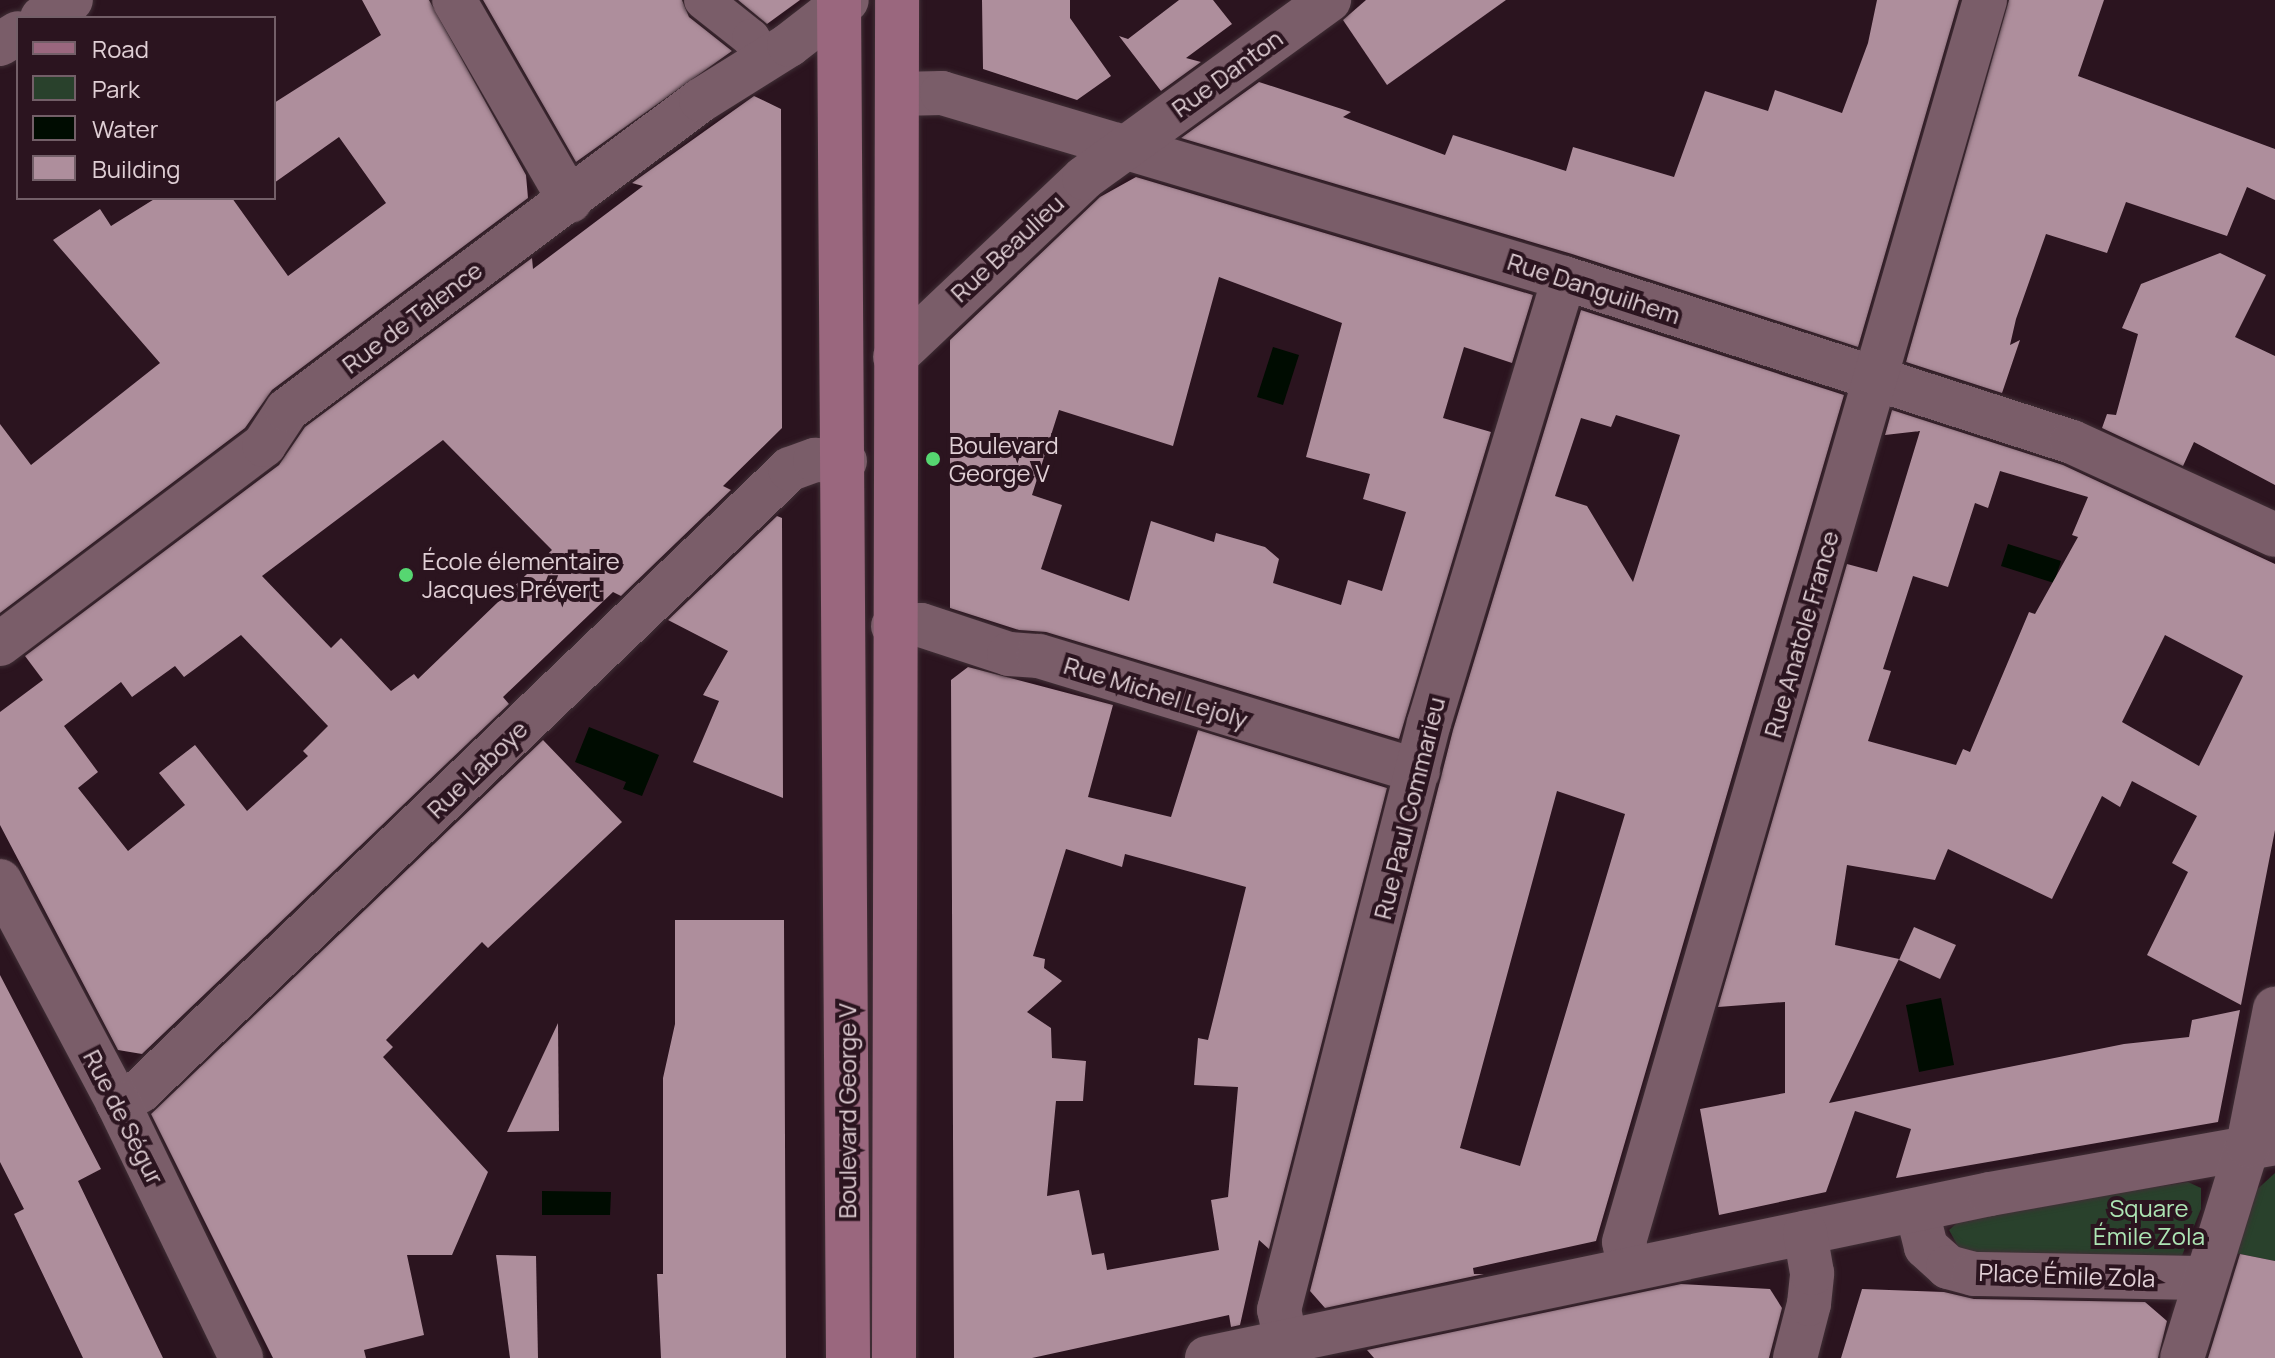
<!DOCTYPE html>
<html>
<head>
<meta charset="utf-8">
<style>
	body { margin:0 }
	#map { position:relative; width:2275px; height:1358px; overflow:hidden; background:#2b141f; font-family:Manrope,sans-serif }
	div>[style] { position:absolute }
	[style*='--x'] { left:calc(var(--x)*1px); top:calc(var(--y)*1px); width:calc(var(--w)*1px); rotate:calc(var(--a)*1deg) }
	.green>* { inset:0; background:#29412c }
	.water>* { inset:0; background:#000c01 }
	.building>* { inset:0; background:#ae8e9c }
	.roads { filter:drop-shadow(0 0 2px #402f36) drop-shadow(0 0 2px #402f36) }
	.pedestrian>* { height:38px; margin:-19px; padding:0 19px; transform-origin:19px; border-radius:19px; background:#7a5d69 }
	.minor>* { height:44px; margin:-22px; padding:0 22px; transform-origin:22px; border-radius:22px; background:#7a5d69 }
	.tertiary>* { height:44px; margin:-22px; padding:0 22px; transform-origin:22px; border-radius:22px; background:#7a5d69 }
	.primary>* { height:44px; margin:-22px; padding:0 22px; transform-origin:22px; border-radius:22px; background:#9a677e }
	.dots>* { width:22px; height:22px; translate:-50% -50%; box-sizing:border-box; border:4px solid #2b141f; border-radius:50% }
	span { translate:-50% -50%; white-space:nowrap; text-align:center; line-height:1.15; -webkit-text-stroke:8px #2b141f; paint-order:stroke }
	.street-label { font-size:24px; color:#e0cfd5 }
	.poi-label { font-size:24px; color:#e0cfd5 }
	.left { translate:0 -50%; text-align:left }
	.park-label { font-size:24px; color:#ade5b4 }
	.legend { position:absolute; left:16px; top:16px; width:260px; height:184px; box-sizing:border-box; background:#2b141f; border:2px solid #735f68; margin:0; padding:10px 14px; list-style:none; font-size:24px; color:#e0cfd5 }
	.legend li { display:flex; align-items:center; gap:16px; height:40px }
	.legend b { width:40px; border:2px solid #735f68 }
</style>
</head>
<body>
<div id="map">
	<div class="green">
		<div style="clip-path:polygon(2275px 1173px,2275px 1261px,2235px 1253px,2252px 1194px)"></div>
		<div style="clip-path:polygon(2188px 1182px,2201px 1188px,2201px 1209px,2181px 1258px,1961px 1252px,1949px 1230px,1965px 1216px)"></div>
	</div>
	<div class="water">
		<div style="clip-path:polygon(1273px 347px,1299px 355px,1283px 405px,1257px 397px)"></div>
		<div style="clip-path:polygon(2008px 544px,2061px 561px,2054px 583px,2001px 566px)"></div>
		<div style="clip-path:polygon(589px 727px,659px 755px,642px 796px,623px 789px,626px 782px,575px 762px)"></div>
		<div style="clip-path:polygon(1941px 998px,1954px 1065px,1919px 1072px,1906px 1005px)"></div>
		<div style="clip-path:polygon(542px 1191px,611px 1192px,610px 1215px,542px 1215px)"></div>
	</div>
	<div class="building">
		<div style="clip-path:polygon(362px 0,429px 0,526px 175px,528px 198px,272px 390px,245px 428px,0 613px,0 424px,31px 465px,160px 363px,53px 240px,100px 209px,111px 226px,156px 198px,232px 198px,288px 276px,386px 203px,339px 137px,274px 183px,274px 103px,381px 35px)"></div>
		<div style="clip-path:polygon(483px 0,682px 0,689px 17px,732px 51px,576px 162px)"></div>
		<div style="clip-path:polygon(738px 0,800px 0,767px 24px)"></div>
		<div style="clip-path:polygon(982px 0,1070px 0,1070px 18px,1111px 76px,1077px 100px,983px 69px)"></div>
		<div style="clip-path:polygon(1179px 0,1213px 0,1232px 24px,1186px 58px,1201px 62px,1161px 91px,1119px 36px,1128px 39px)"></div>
		<div style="clip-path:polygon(1366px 0,1506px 0,1387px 85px,1343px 20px)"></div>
		<div style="clip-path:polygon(1877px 0,1959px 0,1858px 347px,1572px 254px,1181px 138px,1259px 82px,1351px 112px,1343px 117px,1445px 155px,1453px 135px,1566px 171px,1573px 147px,1674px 177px,1705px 91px,1768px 111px,1775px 90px,1842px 113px,1868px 43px)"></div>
		<div style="clip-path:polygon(2009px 0,2104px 0,2078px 76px,2275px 149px,2275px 200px,2247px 187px,2227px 236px,2126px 202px,2107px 253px,2046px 234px,2016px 319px,2010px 345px,2020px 340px,2002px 393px,1906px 362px)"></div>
		<div style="clip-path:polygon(evenodd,754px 96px,781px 109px,782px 428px,723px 486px,731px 490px,621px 596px,613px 592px,503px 697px,509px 704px,142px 1054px,118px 1050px,0 825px,0 712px,43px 680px,25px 656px,279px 465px,305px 427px,532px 258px,533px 269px,643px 186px,632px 183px,754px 96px,443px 440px,552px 550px,418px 679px,414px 674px,391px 691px,341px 638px,331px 648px,262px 576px,443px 440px,754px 96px,241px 635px,328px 726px,303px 751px,308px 756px,247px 811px,195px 745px,159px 773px,185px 805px,128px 851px,78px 788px,98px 772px,64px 726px,121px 682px,132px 697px,175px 666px,184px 677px,241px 635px)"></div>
		<div style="clip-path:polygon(evenodd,1136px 177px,1533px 295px,1512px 363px,1464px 347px,1443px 418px,1491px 432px,1399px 739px,1046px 632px,1019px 630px,950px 608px,950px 340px,1100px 197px,1136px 177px,1219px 277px,1342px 323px,1306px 457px,1370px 474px,1363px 499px,1406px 512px,1382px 591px,1348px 580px,1341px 605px,1273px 583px,1279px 559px,1265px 547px,1216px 533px,1214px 542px,1151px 521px,1129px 601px,1041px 569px,1062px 505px,1032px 495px,1059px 410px,1173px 446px,1219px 277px)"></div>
		<div style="clip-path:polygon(2220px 253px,2266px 275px,2235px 337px,2275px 356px,2275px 485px,2194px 442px,2183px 466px,2102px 428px,2107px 414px,2116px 415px,2138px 334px,2122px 328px,2141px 284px)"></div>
		<div style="clip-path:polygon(evenodd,1581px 310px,1844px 395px,1596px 1241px,1473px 1268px,1474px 1274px,1484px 1274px,1325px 1308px,1310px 1291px,1453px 730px,1581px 310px,1616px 415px,1680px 435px,1633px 582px,1587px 506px,1555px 496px,1581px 418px,1611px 427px,1616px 415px,1581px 310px,1557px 791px,1625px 814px,1520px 1166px,1460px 1148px,1557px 791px)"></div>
		<div style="clip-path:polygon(evenodd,1892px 410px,2063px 465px,2275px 564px,2275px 830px,2241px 1005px,2147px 955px,2188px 872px,2172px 863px,2197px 816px,2132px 781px,2120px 807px,2102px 796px,2052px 899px,1948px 849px,1935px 880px,1847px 865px,1835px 945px,1899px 959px,1829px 1103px,2124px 1044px,2189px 1037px,2192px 1020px,2240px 1010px,2218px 1122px,1896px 1178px,1911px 1129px,1855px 1111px,1826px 1192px,1719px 1215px,1700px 1109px,1785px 1093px,1785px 1002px,1718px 1007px,1847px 564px,1877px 572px,1920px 431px,1885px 435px,1892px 410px,2000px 471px,2088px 497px,2072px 535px,2078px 537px,2035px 614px,2029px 612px,1970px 752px,1963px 749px,1956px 765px,1868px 741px,1891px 671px,1883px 669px,1913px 576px,1948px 587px,1975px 503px,1988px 508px,2000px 471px,1892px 410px,2165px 635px,2243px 676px,2199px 766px,2122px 722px,2165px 635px)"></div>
		<div style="clip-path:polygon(777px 516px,782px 518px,783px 798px,693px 762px,719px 701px,703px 695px,728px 651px,668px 620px)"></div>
		<div style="clip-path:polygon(evenodd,968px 667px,1113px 705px,1088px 797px,1171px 817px,1198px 730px,1387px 788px,1269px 1249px,1259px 1240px,1240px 1325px,1231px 1327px,1229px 1315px,1032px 1358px,954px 1358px,951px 680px,968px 667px,1066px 849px,1122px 867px,1125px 854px,1246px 887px,1208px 1040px,1198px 1038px,1194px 1085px,1238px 1087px,1228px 1197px,1211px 1200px,1219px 1250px,1107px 1270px,1104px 1253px,1092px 1255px,1079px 1190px,1047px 1196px,1056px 1101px,1083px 1101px,1086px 1061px,1052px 1058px,1051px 1028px,1027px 1012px,1062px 981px,1044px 968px,1045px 959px,1033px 956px,1066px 849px)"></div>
		<div style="clip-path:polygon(543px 740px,622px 822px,488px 948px,482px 942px,386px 1040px,393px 1047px,383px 1057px,488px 1172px,452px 1255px,407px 1255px,424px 1335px,364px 1350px,366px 1358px,273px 1358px,151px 1114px)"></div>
		<div style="clip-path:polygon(675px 920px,784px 920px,786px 1358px,661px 1358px,657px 1274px,663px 1274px,663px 1078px,675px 1024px)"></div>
		<div style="clip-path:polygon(1914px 927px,1956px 945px,1940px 979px,1899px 960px)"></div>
		<div style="clip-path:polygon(0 975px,101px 1169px,78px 1181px,163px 1358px,83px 1358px,14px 1214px,24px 1209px,0 1162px)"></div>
		<div style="clip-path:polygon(558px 1023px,559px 1131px,507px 1132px)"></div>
		<div style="clip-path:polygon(2240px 1254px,2275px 1261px,2275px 1358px,2208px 1358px)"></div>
		<div style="clip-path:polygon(496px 1255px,536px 1256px,538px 1358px,510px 1358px)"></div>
		<div style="clip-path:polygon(1681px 1284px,1770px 1289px,1782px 1308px,1769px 1358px,1374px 1358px,1367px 1350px)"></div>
		<div style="clip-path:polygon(1862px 1289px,1944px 1292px,1974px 1299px,2145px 1302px,2167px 1321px,2158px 1358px,1841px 1358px)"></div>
	</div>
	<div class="roads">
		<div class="pedestrian">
			<div style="--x:703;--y:0;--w:61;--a:38.4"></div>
			<div style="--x:751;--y:38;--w:26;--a:59"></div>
		</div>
		<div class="minor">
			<div style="--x:454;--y:0;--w:232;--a:60"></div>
			<div style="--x:42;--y:18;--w:34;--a:-32"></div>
			<div style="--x:0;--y:44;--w:21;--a:-31"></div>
			<div style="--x:898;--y:94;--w:44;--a:-1.3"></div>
			<div style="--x:942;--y:93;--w:649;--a:16.56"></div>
			<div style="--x:1564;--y:278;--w:534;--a:17.89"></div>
			<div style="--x:2072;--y:442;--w:223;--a:24.6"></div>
			<div style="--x:895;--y:357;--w:260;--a:-43.4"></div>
			<div style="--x:1084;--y:178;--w:303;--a:-36"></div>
			<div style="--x:893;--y:626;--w:28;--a:-2"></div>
			<div style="--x:921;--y:625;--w:93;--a:18.2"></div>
			<div style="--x:1009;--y:654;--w:30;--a:4"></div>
			<div style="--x:1039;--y:656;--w:396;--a:16.9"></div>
			<div style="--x:0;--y:644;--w:331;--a:-37"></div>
			<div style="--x:264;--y:445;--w:42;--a:-56.7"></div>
			<div style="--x:287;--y:410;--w:517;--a:-36.83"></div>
			<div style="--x:701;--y:100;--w:104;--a:-32"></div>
			<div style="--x:789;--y:45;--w:73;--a:-37.8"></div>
			<div style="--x:118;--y:1103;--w:25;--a:-29"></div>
			<div style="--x:140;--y:1091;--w:900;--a:-43.74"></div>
			<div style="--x:790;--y:469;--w:27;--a:-20"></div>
			<div style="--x:815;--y:460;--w:30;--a:2"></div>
			<div style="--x:1917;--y:1211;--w:37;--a:76"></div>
			<div style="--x:1926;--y:1247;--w:30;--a:42"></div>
			<div style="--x:1948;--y:1267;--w:27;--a:15"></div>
			<div style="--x:1974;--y:1274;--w:231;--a:1"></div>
			<div style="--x:1629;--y:1269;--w:27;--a:-100"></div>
			<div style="--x:1624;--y:1242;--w:1293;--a:-73.79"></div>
			<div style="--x:1286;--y:1342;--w:33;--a:-102"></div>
			<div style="--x:1279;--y:1310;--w:606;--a:-75.67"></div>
			<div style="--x:1429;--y:723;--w:465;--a:-73.1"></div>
			<div style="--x:1207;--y:1358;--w:800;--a:-11.83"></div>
			<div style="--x:1990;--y:1194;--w:290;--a:-10.1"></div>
			<div style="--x:1795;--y:1358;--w:56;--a:-75.5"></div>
			<div style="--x:1809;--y:1304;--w:31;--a:-84"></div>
			<div style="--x:1812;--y:1273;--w:41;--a:-99.9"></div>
			<div style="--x:2182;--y:1358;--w:223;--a:-72.8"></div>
			<div style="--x:2248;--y:1145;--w:139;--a:-78.8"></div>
		</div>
		<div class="tertiary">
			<div style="--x:0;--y:881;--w:251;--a:62"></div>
			<div style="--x:118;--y:1103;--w:283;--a:64.2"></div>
		</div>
		<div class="primary">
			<div style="--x:839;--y:0;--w:1358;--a:89.62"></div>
			<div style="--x:894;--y:1358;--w:1358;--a:-89.87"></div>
		</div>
	</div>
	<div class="dots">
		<div style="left:933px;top:459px;background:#56d671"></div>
		<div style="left:406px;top:575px;background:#56d671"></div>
	</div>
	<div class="street-label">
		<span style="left:1227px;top:73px;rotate:-36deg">Rue Danton</span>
		<span style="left:1007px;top:248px;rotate:-43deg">Rue Beaulieu</span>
		<span style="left:1594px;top:288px;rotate:18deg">Rue Danguilhem</span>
		<span style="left:412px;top:317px;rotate:-37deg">Rue de Talence</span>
		<span style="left:1801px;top:634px;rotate:-74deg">Rue Anatole France</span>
		<span style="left:1156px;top:692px;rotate:17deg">Rue Michel Lejoly</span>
		<span style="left:477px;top:769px;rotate:-44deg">Rue Laboye</span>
		<span style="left:1409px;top:808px;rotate:-76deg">Rue Paul Commarieu</span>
		<span style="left:847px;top:1111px;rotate:-90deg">Boulevard George V</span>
		<span style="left:124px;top:1117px;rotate:63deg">Rue de Ségur</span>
		<span style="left:2067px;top:1275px;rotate:2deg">Place Émile Zola</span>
	</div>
	<div class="poi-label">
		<span class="left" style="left:949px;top:459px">Boulevard<br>George V</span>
		<span class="left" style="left:422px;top:575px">École élementaire<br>Jacques Prévert</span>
	</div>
	<div class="park-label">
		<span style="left:2149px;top:1222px">Square<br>Émile Zola</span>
	</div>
	<ul class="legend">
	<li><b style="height:10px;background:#9a677e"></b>Road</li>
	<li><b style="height:22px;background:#29412c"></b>Park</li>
	<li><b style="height:22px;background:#000c01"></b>Water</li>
	<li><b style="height:22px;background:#ae8e9c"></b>Building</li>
	</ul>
</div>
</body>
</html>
